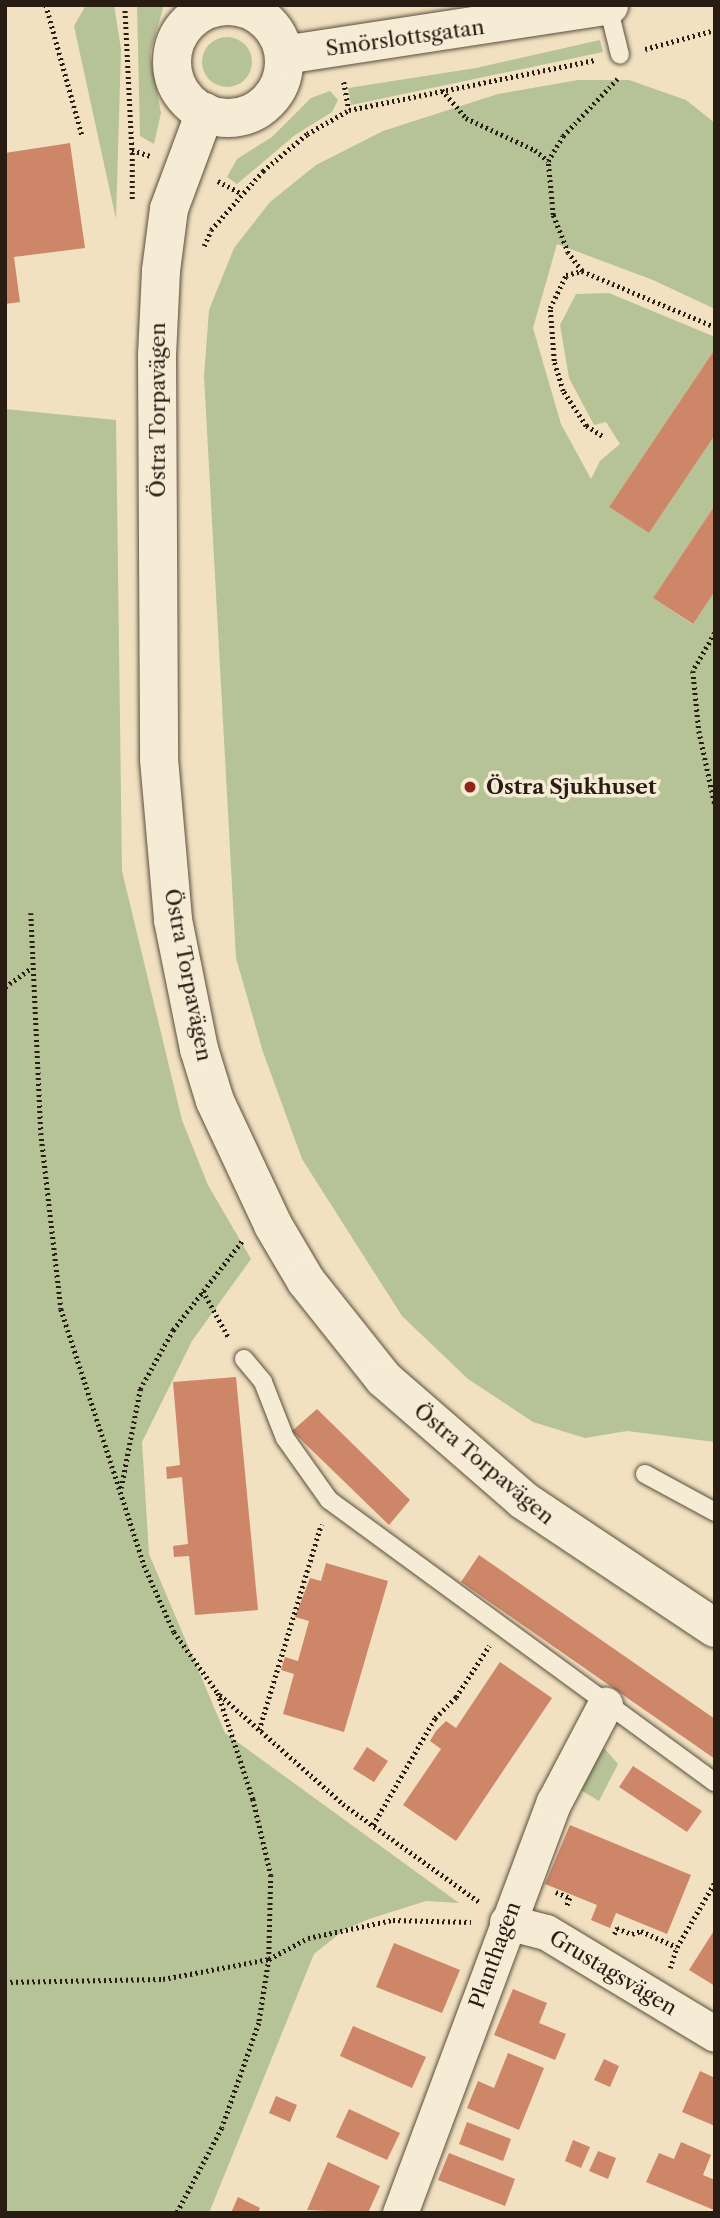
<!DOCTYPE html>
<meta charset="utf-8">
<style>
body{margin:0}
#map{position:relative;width:720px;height:2218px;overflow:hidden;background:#f1e1c0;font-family:"Libre Caslon Text",serif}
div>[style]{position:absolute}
.green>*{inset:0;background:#b6c396}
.round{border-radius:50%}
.building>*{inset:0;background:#cd8768}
.path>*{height:4.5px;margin-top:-2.25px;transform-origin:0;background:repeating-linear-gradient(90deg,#291d13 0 2px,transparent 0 5.5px)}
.roads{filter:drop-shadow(0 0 2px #5b4e3e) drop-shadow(0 0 2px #5b4e3e)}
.service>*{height:18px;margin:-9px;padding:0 9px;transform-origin:9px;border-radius:9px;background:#f6ecd6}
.minor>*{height:35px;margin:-17.5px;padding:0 17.5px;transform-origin:17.5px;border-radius:17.5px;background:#f6ecd6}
.tertiary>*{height:38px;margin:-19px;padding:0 19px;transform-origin:19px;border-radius:19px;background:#f6ecd6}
.tertiary>.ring{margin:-19px;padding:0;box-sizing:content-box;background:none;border:38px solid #f6ecd6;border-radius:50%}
.dots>*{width:19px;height:19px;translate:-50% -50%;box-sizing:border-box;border:4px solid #f6ecd6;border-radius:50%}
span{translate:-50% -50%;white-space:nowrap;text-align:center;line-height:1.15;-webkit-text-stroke:7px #f6ecd6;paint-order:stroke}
.street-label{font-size:21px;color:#291d13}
.poi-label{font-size:21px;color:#291d13;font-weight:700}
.left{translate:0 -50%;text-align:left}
.frame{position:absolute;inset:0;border:7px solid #291d13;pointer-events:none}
</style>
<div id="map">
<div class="green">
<div style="clip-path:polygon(86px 5px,114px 5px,121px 49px,116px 219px,74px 26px)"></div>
<div style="clip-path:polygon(137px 5px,164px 5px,150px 53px,161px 113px,154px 144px,140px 136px)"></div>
<div class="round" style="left:202px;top:37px;width:50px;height:50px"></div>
<div style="clip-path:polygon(600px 40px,603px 52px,351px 105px,348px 88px,476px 68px)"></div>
<div style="clip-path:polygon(578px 80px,629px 80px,686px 100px,715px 123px,715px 309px,653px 280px,557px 244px,533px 328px,561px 424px,591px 479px,600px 461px,620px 444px,606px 422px,594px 425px,569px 378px,560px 325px,576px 294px,609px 293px,715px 337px,715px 349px,609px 507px,649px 533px,715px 435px,715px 505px,653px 598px,692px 624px,715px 591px,715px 1442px,627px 1431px,585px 1438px,533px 1422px,468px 1379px,402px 1316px,302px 1159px,263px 1052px,236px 958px,204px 376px,209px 310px,234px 248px,270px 202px,316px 165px,383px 131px,498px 94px)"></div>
<div style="clip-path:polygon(330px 91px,338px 100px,332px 112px,295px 135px,237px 184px,227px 177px,237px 159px,272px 137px,311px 98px)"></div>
<div style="clip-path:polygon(5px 409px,116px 420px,122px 871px,182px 1120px,208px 1185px,251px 1259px,192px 1341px,142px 1442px,149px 1554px,225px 1733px,459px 1903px,426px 1901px,369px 1919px,344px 1930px,314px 1954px,209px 2213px,5px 2213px)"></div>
<div style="clip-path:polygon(604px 1748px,618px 1764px,599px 1801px,579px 1789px)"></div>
</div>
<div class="building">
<div style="clip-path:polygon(70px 143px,85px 248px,14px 257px,20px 302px,5px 304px,5px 153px)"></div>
<div style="clip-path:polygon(715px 349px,715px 435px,649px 533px,609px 507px)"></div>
<div style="clip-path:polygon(715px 505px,715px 591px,693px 624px,653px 598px)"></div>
<div style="clip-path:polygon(236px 1377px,258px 1610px,195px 1615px,189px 1556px,174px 1557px,173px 1546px,188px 1544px,182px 1477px,167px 1479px,166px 1467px,180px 1465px,173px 1382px)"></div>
<div style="clip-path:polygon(317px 1409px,410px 1500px,389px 1525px,292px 1431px)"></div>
<div style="clip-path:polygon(479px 1555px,715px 1719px,715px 1759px,461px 1582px)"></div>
<div style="clip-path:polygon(326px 1563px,388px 1581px,344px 1732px,283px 1714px,294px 1674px,281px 1670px,285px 1657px,298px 1661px,309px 1621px,295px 1617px,310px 1578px,321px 1581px)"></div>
<div style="clip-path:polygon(500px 1662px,552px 1698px,456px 1841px,403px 1805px,441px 1749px,430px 1741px,436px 1731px,446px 1721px,456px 1728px)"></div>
<div style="clip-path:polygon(367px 1747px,388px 1761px,374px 1782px,353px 1769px)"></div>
<div style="clip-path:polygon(633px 1766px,702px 1811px,687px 1832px,619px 1787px)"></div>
<div style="clip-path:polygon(570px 1825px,691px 1875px,667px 1934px,616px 1913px,610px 1928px,591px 1920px,597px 1905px,545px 1884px)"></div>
<div style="clip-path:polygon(715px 1929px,715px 1986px,689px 1970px)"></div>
<div style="clip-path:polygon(394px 1943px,460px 1970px,442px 2013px,376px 1987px)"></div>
<div style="clip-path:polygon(513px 1989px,547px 2003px,539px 2023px,566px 2034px,555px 2060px,494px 2035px)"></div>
<div style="clip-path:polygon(353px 2026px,426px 2057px,412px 2088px,340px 2056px)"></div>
<div style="clip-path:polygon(508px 2053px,544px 2068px,519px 2130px,467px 2108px,478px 2081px,494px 2088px)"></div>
<div style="clip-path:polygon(604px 2059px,619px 2066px,610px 2087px,594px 2080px)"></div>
<div style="clip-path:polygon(700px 2071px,715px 2078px,715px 2126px,682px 2112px)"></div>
<div style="clip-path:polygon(276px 2096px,297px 2105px,290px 2122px,269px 2113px)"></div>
<div style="clip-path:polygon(349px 2109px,400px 2133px,387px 2160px,336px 2137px)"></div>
<div style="clip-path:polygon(467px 2122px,511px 2139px,503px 2161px,459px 2144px)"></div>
<div style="clip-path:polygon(573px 2140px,590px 2147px,581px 2168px,565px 2161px)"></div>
<div style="clip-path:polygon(681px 2142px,711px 2155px,703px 2175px,715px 2180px,714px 2210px,646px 2182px,659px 2153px,674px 2159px)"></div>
<div style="clip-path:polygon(598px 2151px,616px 2158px,608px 2179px,589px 2171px)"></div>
<div style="clip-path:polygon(449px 2153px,515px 2179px,505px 2206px,438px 2180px)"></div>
<div style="clip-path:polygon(328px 2162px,380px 2186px,368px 2213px,307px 2210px)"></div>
<div style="clip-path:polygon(238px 2197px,260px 2208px,258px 2213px,231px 2213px)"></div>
</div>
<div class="path">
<div style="left:46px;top:5px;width:135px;rotate:74.5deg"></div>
<div style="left:125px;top:5px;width:145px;rotate:87.2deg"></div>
<div style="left:645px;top:49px;width:73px;rotate:-15.2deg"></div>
<div style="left:344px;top:82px;width:28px;rotate:80deg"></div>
<div style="left:442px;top:90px;width:37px;rotate:49deg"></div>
<div style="left:466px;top:118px;width:76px;rotate:24.9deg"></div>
<div style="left:535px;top:150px;width:17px;rotate:40deg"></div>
<div style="left:218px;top:181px;width:27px;rotate:28deg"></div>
<div style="left:132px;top:199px;width:49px;rotate:-90deg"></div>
<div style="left:132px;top:150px;width:19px;rotate:18deg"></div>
<div style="left:204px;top:246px;width:17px;rotate:-66deg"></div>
<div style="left:211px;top:230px;width:79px;rotate:-48.6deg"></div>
<div style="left:263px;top:171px;width:57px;rotate:-40.1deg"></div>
<div style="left:307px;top:134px;width:48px;rotate:-29.7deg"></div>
<div style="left:349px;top:110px;width:251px;rotate:-11.5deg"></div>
<div style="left:582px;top:271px;width:23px;rotate:-128deg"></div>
<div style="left:568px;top:253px;width:41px;rotate:-111.5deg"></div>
<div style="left:553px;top:215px;width:54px;rotate:-95.3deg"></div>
<div style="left:548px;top:161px;width:29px;rotate:-59deg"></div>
<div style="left:563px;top:136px;width:79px;rotate:-46.5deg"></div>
<div style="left:602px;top:436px;width:19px;rotate:-148deg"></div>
<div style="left:586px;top:426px;width:42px;rotate:-123.3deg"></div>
<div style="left:563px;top:391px;width:31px;rotate:-107deg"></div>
<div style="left:554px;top:361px;width:53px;rotate:-94.3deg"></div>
<div style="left:550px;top:308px;width:37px;rotate:-64deg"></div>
<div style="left:566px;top:275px;width:16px;rotate:-14deg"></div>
<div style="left:582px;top:271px;width:144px;rotate:22.8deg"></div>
<div style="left:715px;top:633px;width:44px;rotate:120.1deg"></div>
<div style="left:693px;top:671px;width:60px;rotate:84.3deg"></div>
<div style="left:699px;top:731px;width:76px;rotate:77.8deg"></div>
<div style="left:31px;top:913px;width:220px;rotate:87.4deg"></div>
<div style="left:41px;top:1133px;width:177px;rotate:83.5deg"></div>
<div style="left:61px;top:1309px;width:269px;rotate:72deg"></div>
<div style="left:144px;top:1565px;width:73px;rotate:65.9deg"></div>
<div style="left:174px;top:1632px;width:75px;rotate:54.2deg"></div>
<div style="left:218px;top:1693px;width:112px;rotate:71.7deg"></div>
<div style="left:253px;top:1799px;width:78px;rotate:76.7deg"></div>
<div style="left:271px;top:1875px;width:84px;rotate:91.4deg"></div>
<div style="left:269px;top:1959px;width:65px;rotate:98.9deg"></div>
<div style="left:259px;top:2023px;width:111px;rotate:109.4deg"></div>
<div style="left:222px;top:2128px;width:96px;rotate:117.9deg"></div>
<div style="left:5px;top:987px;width:31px;rotate:-36deg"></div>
<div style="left:203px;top:1291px;width:54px;rotate:61deg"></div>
<div style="left:121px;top:1488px;width:101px;rotate:-79.1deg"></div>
<div style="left:140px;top:1389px;width:68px;rotate:-60.8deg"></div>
<div style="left:173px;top:1330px;width:113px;rotate:-52.2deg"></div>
<div style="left:220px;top:1695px;width:164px;rotate:41.5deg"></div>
<div style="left:343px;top:1804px;width:170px;rotate:35.7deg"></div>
<div style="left:259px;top:1730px;width:215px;rotate:-73.2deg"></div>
<div style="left:373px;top:1825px;width:124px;rotate:-59.9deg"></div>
<div style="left:435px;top:1718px;width:30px;rotate:-45deg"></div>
<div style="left:456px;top:1697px;width:61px;rotate:-57.1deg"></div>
<div style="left:556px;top:1892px;width:15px;rotate:23deg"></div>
<div style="left:570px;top:1898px;width:9px;rotate:111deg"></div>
<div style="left:614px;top:1934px;width:7px;rotate:-63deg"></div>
<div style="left:617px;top:1928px;width:16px;rotate:22deg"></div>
<div style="left:632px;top:1934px;width:9px;rotate:-18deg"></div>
<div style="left:641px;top:1931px;width:39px;rotate:24deg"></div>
<div style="left:670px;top:1968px;width:22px;rotate:-72deg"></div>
<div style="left:677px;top:1947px;width:75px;rotate:-59.7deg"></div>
<div style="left:5px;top:1982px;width:158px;rotate:-1.1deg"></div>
<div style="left:163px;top:1979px;width:108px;rotate:-10.7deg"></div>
<div style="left:269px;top:1959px;width:44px;rotate:-28.3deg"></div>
<div style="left:308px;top:1938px;width:87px;rotate:-12deg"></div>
<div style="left:393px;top:1920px;width:78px;rotate:1.5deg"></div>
</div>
<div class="roads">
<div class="service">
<div style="left:608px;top:6px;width:50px;rotate:76.2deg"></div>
<div style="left:244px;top:1359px;width:30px;rotate:50deg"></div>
<div style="left:263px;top:1382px;width:60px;rotate:68.6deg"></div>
<div style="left:285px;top:1438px;width:76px;rotate:54.6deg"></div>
<div style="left:329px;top:1500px;width:478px;rotate:36.2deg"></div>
<div style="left:645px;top:1474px;width:80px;rotate:28.5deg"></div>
</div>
<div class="minor">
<div style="left:507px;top:1922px;width:40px;rotate:14.4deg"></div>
<div style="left:546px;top:1932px;width:197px;rotate:31.1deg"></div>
<div style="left:400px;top:2213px;width:439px;rotate:-69.5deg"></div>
<div style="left:554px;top:1802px;width:110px;rotate:-62.3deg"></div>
</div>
<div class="tertiary">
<div class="ring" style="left:172px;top:6px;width:74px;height:74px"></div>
<div style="left:284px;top:55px;width:329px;rotate:-8.7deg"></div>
<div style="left:205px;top:112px;width:103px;rotate:110.4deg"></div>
<div style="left:169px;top:209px;width:63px;rotate:97.4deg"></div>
<div style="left:161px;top:271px;width:84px;rotate:92.7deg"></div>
<div style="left:157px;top:355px;width:404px;rotate:89.7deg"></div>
<div style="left:159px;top:759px;width:162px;rotate:85deg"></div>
<div style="left:173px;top:920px;width:132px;rotate:78.6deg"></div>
<div style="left:199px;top:1049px;width:54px;rotate:72.9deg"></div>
<div style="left:215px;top:1101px;width:137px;rotate:64.9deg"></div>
<div style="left:273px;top:1225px;width:65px;rotate:59.5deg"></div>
<div style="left:306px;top:1281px;width:125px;rotate:51.5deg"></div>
<div style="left:384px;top:1379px;width:184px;rotate:41deg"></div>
<div style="left:523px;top:1500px;width:231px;rotate:33.7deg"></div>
</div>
</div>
<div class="dots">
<div style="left:470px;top:787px;background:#8f2418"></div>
</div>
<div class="street-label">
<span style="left:405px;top:38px;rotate:-8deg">Smörslottsgatan</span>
<span style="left:158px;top:410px;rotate:-90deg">Östra Torpavägen</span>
<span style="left:188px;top:975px;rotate:79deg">Östra Torpavägen</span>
<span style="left:484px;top:1464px;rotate:40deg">Östra Torpavägen</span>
<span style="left:495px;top:1955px;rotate:-70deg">Planthagen</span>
<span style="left:613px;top:1973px;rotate:31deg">Grustagsvägen</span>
</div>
<div class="poi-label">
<span class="left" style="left:486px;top:787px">Östra Sjukhuset</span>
</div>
<div class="frame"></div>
</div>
